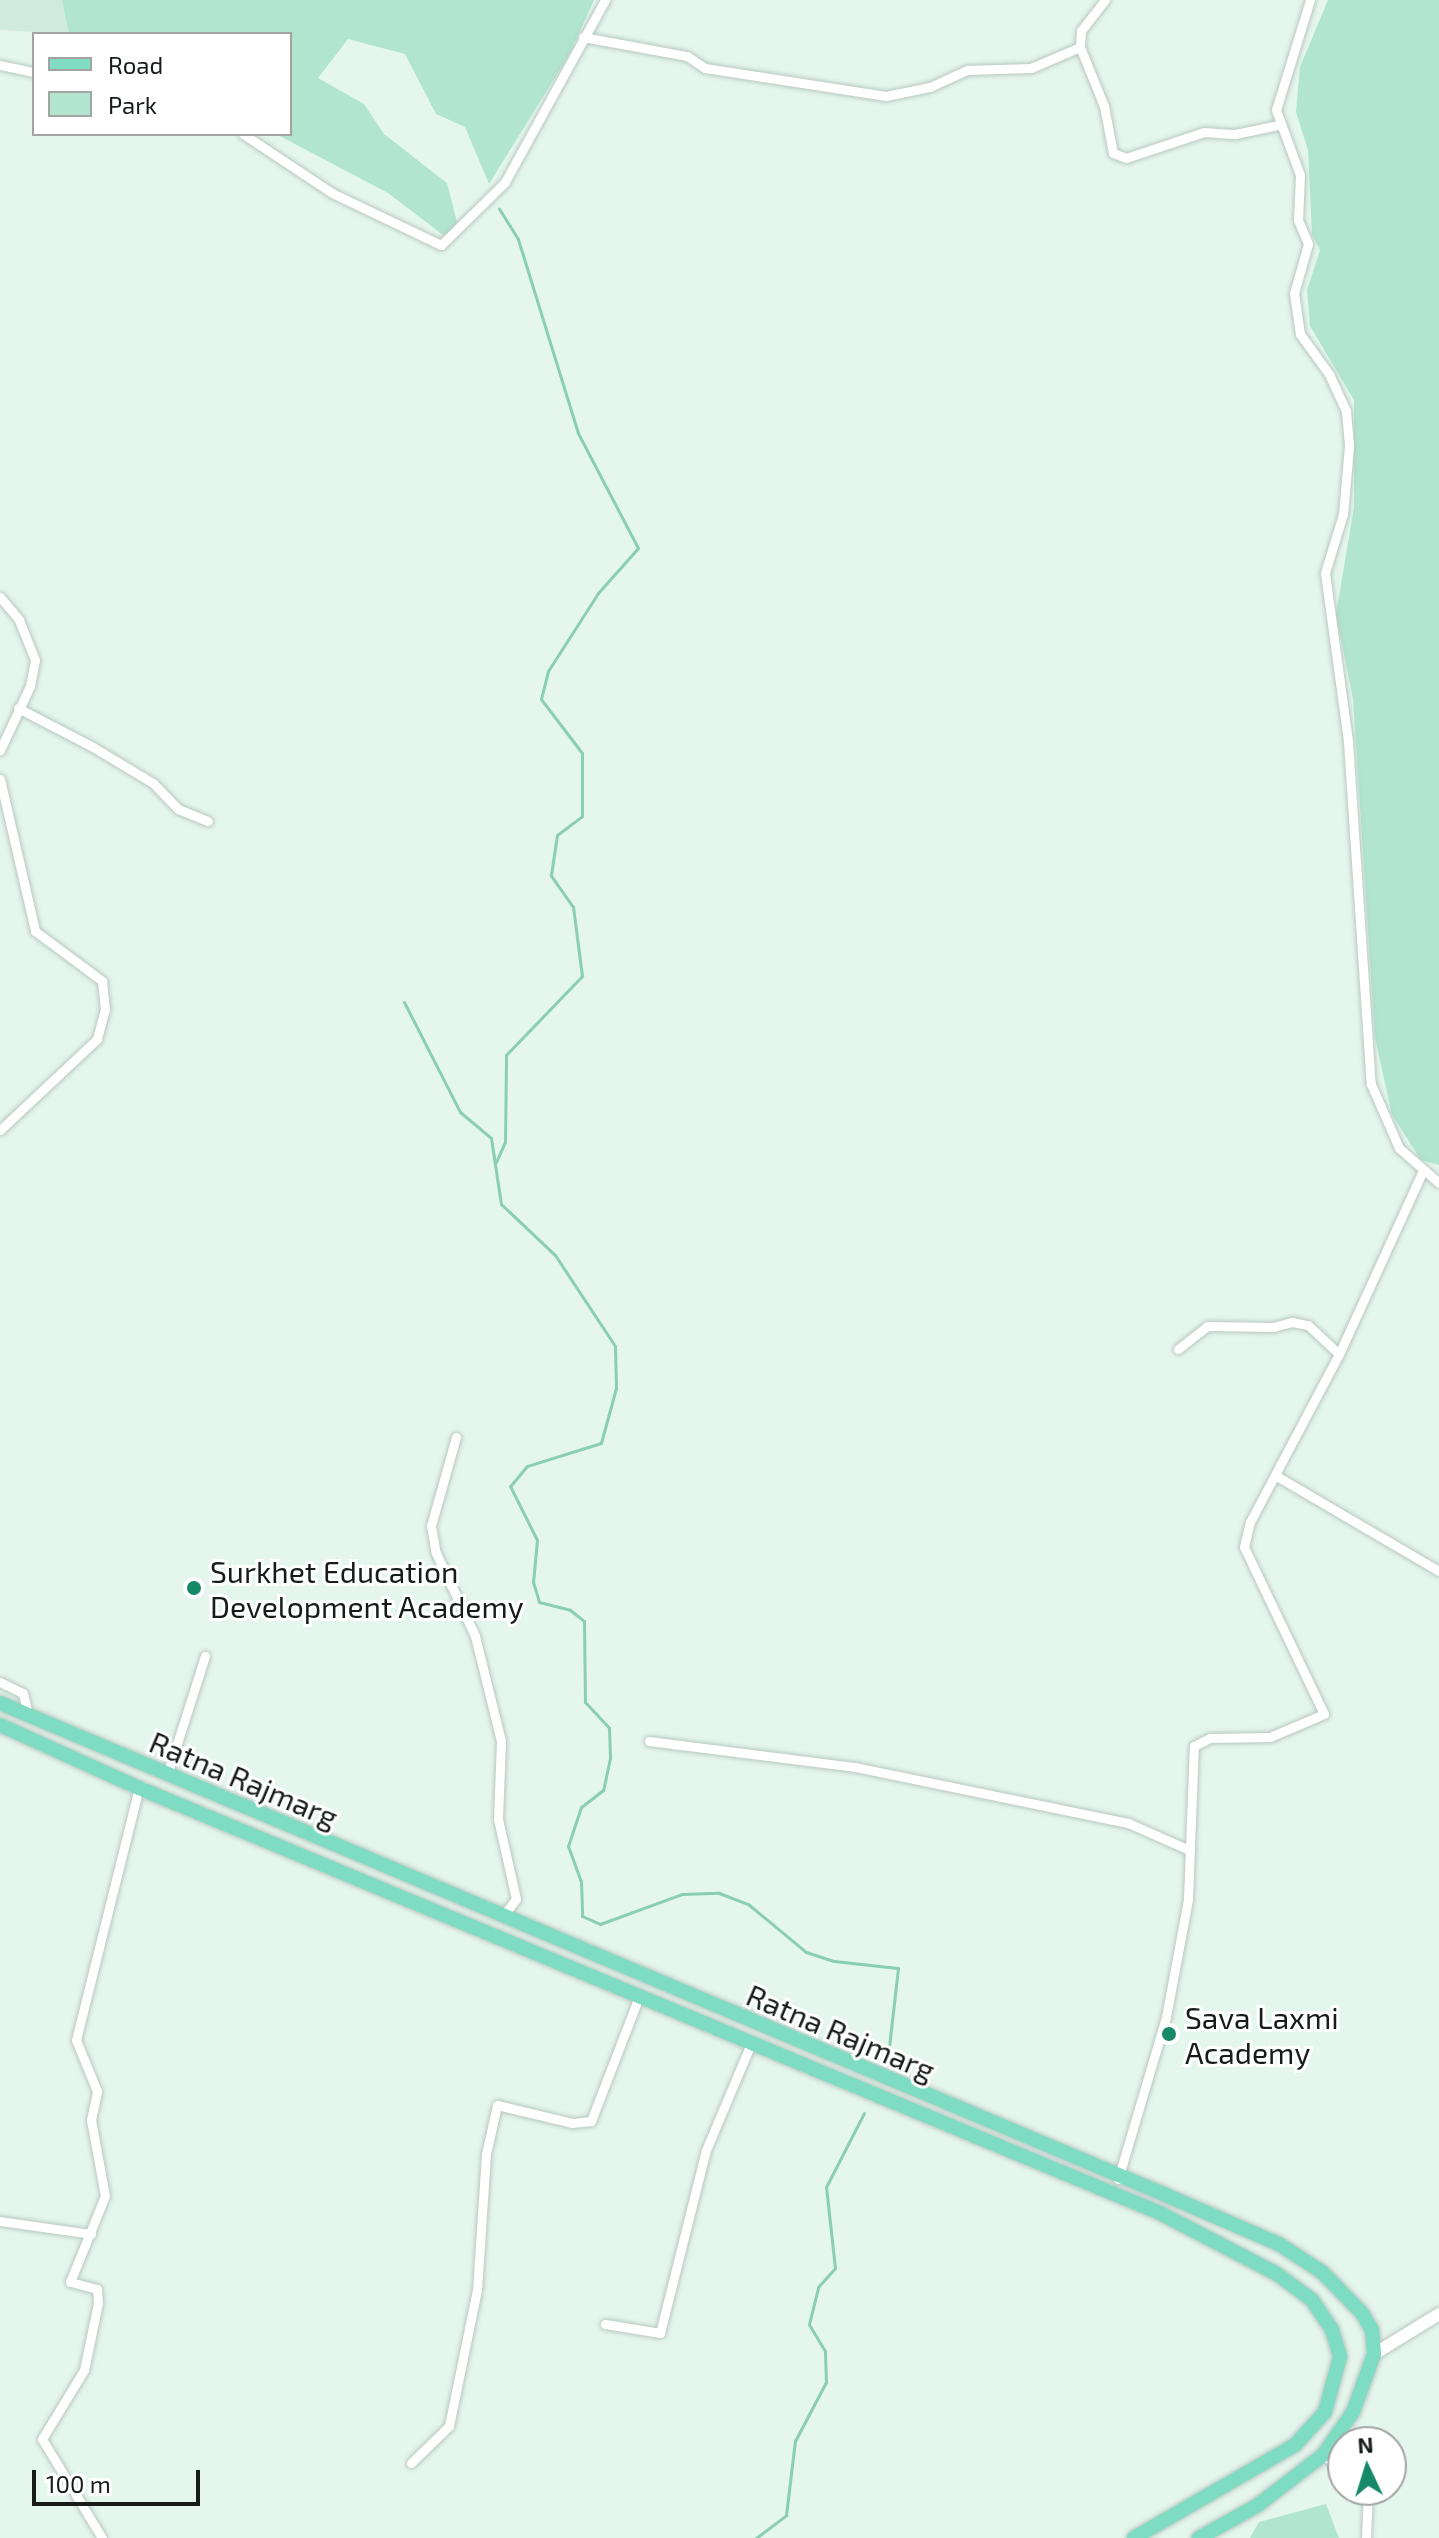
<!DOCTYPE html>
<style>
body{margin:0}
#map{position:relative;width:1439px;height:2538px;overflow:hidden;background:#e5f6ee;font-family:"Exo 2",sans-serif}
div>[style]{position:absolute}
.built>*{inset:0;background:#d1eadf}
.green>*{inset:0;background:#b1e5d0}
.stream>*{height:3px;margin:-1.5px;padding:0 1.5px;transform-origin:1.5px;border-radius:1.5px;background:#8aceb4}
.roads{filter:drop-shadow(0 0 2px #b8c8c1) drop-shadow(0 0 2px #b8c8c1)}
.street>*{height:9px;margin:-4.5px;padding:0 4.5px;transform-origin:4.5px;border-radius:4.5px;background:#fff}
.secondary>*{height:12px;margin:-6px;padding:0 6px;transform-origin:6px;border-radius:6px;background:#fff}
.primary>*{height:14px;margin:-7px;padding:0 7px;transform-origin:7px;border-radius:7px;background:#7ddcc2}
.dots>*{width:22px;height:22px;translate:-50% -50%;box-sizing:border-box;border:4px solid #fff;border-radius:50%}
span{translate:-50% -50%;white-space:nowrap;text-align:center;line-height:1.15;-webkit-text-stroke:6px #fff;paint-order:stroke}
.poi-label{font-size:30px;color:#161c19}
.left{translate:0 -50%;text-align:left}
.street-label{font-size:30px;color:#161c19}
.legend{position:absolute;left:32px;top:32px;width:260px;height:104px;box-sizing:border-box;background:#fff;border:2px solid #a2a4a3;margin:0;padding:10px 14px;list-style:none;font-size:24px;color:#161c19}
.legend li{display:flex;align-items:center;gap:16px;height:40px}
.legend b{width:40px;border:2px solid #a2a4a3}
.north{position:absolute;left:1327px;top:2426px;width:80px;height:80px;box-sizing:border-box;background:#fff;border:2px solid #a2a4a3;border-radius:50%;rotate:356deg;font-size:22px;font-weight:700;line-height:32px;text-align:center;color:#161c19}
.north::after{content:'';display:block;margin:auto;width:28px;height:36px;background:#168969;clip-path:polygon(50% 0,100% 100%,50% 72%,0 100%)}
.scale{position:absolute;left:32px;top:2470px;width:168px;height:36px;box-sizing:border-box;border:4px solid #161c19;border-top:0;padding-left:10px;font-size:24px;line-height:28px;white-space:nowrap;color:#161c19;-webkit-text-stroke:6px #fff;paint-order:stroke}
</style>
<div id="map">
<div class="built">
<div style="clip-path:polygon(0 0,62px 0,69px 34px,0 30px)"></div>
</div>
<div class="green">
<div style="clip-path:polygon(62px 0,594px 0,569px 55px,489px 184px,465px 127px,436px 114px,405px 54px,348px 39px,318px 78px,364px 104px,384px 134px,447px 183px,457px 222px,447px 238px,388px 193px,276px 134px,290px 134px,290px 34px,69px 34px)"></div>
<div style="clip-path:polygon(1328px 0,1439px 0,1439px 1165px,1421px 1160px,1392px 1115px,1375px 1038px,1353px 699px,1336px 614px,1354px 507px,1354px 400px,1310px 326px,1307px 290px,1320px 250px,1312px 235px,1308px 150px,1296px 112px,1300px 67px)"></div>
<div style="clip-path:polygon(1326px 2504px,1339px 2538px,1250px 2538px,1259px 2522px)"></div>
</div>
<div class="stream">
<div style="left:404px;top:1002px;width:123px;rotate:63deg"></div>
<div style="left:460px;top:1112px;width:40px;rotate:40deg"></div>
<div style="left:491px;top:1138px;width:67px;rotate:81.4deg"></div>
<div style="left:501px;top:1204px;width:74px;rotate:43.4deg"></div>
<div style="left:555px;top:1255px;width:109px;rotate:56.6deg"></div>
<div style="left:615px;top:1346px;width:42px;rotate:88.6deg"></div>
<div style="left:616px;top:1388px;width:57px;rotate:105.3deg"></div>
<div style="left:601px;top:1443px;width:77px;rotate:162.7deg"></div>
<div style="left:527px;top:1466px;width:26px;rotate:130deg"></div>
<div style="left:510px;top:1486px;width:60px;rotate:63.4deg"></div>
<div style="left:537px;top:1540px;width:42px;rotate:95.4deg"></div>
<div style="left:533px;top:1582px;width:21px;rotate:73deg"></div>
<div style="left:539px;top:1602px;width:32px;rotate:14deg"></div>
<div style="left:570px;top:1610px;width:18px;rotate:38deg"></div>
<div style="left:584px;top:1621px;width:81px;rotate:89.3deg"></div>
<div style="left:585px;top:1702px;width:35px;rotate:47deg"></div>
<div style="left:609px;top:1728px;width:30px;rotate:88deg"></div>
<div style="left:610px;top:1758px;width:33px;rotate:102deg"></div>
<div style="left:603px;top:1790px;width:28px;rotate:142deg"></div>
<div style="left:581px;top:1807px;width:41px;rotate:108.4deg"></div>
<div style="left:568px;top:1846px;width:37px;rotate:70deg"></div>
<div style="left:581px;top:1881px;width:35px;rotate:88deg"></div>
<div style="left:582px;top:1916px;width:20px;rotate:24deg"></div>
<div style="left:600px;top:1924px;width:87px;rotate:-20.1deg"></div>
<div style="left:682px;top:1894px;width:37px;rotate:-2deg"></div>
<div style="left:719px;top:1893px;width:31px;rotate:21deg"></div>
<div style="left:748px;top:1904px;width:75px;rotate:39.6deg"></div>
<div style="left:806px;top:1952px;width:29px;rotate:18deg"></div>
<div style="left:834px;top:1961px;width:64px;rotate:6.2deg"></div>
<div style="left:898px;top:1968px;width:97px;rotate:96.5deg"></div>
<div style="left:496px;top:1162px;width:22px;rotate:-66deg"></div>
<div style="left:505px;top:1142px;width:87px;rotate:-89.3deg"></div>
<div style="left:506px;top:1055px;width:110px;rotate:-46.1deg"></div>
<div style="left:582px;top:976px;width:70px;rotate:-97.4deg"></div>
<div style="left:573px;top:907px;width:39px;rotate:-125deg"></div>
<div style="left:551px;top:875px;width:40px;rotate:-81.5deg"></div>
<div style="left:557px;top:835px;width:31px;rotate:-37deg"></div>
<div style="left:582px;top:816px;width:63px;rotate:-90deg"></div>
<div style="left:582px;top:753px;width:68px;rotate:-127.2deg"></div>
<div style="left:541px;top:699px;width:29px;rotate:-76deg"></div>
<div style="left:548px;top:671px;width:93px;rotate:-57.3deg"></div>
<div style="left:598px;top:593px;width:60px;rotate:-48.4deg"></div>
<div style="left:638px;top:548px;width:130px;rotate:-117.6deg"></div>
<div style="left:578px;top:433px;width:203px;rotate:-107.2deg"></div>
<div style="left:518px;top:239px;width:36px;rotate:-122deg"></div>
<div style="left:756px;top:2538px;width:38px;rotate:-37deg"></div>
<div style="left:786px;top:2515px;width:75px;rotate:-83.1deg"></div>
<div style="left:795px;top:2441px;width:67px;rotate:-62.3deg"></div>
<div style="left:826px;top:2382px;width:31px;rotate:-92deg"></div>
<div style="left:825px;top:2351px;width:31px;rotate:-121deg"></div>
<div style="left:809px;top:2324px;width:38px;rotate:-76deg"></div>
<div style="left:818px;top:2287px;width:25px;rotate:-48deg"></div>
<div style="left:835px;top:2268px;width:81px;rotate:-96.3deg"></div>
<div style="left:826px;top:2187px;width:83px;rotate:-62.8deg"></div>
</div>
<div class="roads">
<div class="street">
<div style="left:1105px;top:0;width:39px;rotate:128deg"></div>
<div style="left:1081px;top:31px;width:16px;rotate:94deg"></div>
<div style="left:1080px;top:47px;width:64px;rotate:67.9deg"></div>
<div style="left:1104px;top:106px;width:48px;rotate:79.2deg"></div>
<div style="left:1113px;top:153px;width:14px;rotate:21deg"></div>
<div style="left:1126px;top:158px;width:82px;rotate:-18.4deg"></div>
<div style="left:1204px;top:132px;width:31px;rotate:4deg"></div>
<div style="left:1235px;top:134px;width:45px;rotate:-11.6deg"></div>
<div style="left:1310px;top:0;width:115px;rotate:107.2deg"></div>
<div style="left:1276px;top:110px;width:69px;rotate:69.7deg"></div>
<div style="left:1300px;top:175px;width:45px;rotate:92.5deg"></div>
<div style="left:1298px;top:220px;width:26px;rotate:67deg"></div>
<div style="left:1308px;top:244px;width:51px;rotate:105.9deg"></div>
<div style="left:1294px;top:293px;width:41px;rotate:81.7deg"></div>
<div style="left:1300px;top:334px;width:49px;rotate:54.1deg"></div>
<div style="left:1329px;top:374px;width:41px;rotate:65.3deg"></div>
<div style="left:1346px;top:411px;width:35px;rotate:85deg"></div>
<div style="left:1349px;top:446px;width:68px;rotate:95deg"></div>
<div style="left:1343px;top:514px;width:62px;rotate:107deg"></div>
<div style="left:1325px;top:573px;width:171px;rotate:82.2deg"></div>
<div style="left:1348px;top:742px;width:343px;rotate:86.2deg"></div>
<div style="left:1371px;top:1084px;width:70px;rotate:66.4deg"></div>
<div style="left:1399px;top:1148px;width:53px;rotate:41.2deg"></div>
<div style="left:583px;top:37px;width:106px;rotate:10.4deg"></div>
<div style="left:687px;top:56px;width:22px;rotate:34deg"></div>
<div style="left:705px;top:68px;width:183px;rotate:8.8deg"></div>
<div style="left:886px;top:96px;width:45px;rotate:-11.6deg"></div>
<div style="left:930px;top:87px;width:41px;rotate:-24.7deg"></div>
<div style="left:967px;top:70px;width:64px;rotate:-1.8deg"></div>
<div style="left:1031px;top:68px;width:53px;rotate:-23.2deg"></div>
<div style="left:0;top:65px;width:35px;rotate:12deg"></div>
<div style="left:243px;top:134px;width:107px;rotate:33.5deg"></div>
<div style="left:332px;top:193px;width:121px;rotate:25.5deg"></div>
<div style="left:441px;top:245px;width:90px;rotate:-44.5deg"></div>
<div style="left:505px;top:182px;width:208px;rotate:-61.2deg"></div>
<div style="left:0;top:597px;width:30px;rotate:50deg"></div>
<div style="left:19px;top:620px;width:43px;rotate:68.2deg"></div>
<div style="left:35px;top:660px;width:26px;rotate:101deg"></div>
<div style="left:30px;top:686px;width:71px;rotate:115.1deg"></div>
<div style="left:18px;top:708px;width:85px;rotate:27.5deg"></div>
<div style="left:93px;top:747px;width:70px;rotate:31deg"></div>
<div style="left:153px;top:783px;width:36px;rotate:46deg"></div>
<div style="left:178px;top:809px;width:32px;rotate:22deg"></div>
<div style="left:0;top:779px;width:156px;rotate:77deg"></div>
<div style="left:35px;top:931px;width:84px;rotate:36.7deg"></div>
<div style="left:102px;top:981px;width:28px;rotate:84deg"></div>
<div style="left:105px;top:1009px;width:31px;rotate:105deg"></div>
<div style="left:97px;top:1039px;width:133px;rotate:136.8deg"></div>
<div style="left:1178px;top:1349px;width:37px;rotate:-38deg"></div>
<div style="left:1207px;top:1326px;width:66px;rotate:0.9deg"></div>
<div style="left:1273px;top:1327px;width:20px;rotate:-15deg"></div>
<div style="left:1292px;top:1322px;width:16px;rotate:11deg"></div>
<div style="left:1308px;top:1325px;width:42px;rotate:43.1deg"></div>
<div style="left:456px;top:1437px;width:92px;rotate:105.7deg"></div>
<div style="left:431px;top:1526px;width:27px;rotate:80deg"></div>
<div style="left:436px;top:1553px;width:92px;rotate:64.8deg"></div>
<div style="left:475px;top:1636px;width:108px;rotate:76.1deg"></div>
<div style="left:501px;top:1741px;width:78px;rotate:92.2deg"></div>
<div style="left:498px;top:1819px;width:82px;rotate:77.3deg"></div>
<div style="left:516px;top:1899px;width:23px;rotate:128deg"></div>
<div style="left:1278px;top:1477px;width:186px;rotate:30.3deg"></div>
<div style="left:0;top:1682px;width:25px;rotate:26deg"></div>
<div style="left:23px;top:1693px;width:23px;rotate:77deg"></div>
<div style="left:649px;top:1741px;width:208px;rotate:7.2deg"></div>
<div style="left:855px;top:1767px;width:279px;rotate:11.6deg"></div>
<div style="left:1128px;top:1823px;width:64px;rotate:23.8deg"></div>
<div style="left:167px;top:1775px;width:125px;rotate:-72.3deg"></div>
<div style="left:1118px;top:2179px;width:169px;rotate:-73.5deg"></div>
<div style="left:1166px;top:2017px;width:120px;rotate:-79.4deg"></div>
<div style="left:1188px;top:1899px;width:153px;rotate:-87.8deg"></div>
<div style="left:1194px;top:1746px;width:18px;rotate:-27deg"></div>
<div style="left:1210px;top:1738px;width:60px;rotate:-1deg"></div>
<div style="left:1270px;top:1737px;width:59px;rotate:-23.1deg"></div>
<div style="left:1324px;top:1714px;width:185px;rotate:-115.6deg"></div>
<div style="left:1244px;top:1547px;width:26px;rotate:-77deg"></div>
<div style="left:1250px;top:1522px;width:190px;rotate:-62.1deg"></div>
<div style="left:1339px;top:1354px;width:199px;rotate:-65.4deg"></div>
<div style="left:0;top:2221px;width:92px;rotate:8.1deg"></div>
<div style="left:605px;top:2324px;width:56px;rotate:9.3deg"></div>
<div style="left:660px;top:2333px;width:189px;rotate:-75.9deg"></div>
<div style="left:706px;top:2150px;width:118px;rotate:-67.1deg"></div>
<div style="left:1323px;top:2455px;width:25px;rotate:37deg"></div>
<div style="left:411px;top:2463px;width:53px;rotate:-44.2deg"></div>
<div style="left:449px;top:2426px;width:139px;rotate:-78.4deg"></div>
<div style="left:477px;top:2290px;width:136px;rotate:-86.2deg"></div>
<div style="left:486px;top:2154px;width:50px;rotate:-77.3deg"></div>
<div style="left:497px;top:2105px;width:77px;rotate:13.5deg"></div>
<div style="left:572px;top:2123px;width:19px;rotate:-6deg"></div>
<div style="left:591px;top:2121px;width:136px;rotate:-68.9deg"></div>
<div style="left:102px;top:2538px;width:116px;rotate:-121.2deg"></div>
<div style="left:42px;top:2439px;width:81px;rotate:-58.7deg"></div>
<div style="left:84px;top:2370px;width:68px;rotate:-78.2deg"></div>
<div style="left:98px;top:2303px;width:14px;rotate:-94deg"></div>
<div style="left:97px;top:2289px;width:28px;rotate:-165deg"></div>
<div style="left:70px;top:2282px;width:93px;rotate:-67.9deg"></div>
<div style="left:105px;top:2196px;width:77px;rotate:-100.4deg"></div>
<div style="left:91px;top:2120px;width:30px;rotate:-78deg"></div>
<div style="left:97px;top:2091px;width:55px;rotate:-112.4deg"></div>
<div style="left:76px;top:2040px;width:260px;rotate:-76deg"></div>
<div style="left:1366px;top:2538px;width:48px;rotate:-87.6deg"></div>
</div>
<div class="secondary">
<div style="left:1374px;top:2354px;width:76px;rotate:-31.6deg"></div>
</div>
<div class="primary">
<div style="left:0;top:1703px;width:1268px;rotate:22.88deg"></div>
<div style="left:1168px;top:2196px;width:121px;rotate:23.4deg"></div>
<div style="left:1279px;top:2244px;width:51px;rotate:33.1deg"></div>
<div style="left:1322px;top:2272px;width:57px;rotate:45.7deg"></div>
<div style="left:1362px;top:2313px;width:20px;rotate:60deg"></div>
<div style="left:1372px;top:2330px;width:24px;rotate:85deg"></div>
<div style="left:1374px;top:2354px;width:62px;rotate:109.9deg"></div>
<div style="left:1353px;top:2412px;width:52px;rotate:124.9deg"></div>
<div style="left:1323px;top:2455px;width:82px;rotate:142.4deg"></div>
<div style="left:1258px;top:2505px;width:68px;rotate:150.8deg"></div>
<div style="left:0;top:1725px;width:153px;rotate:24.4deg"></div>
<div style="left:139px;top:1788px;width:1106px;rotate:22.6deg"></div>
<div style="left:1160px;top:2213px;width:132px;rotate:27.5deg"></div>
<div style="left:1277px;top:2274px;width:44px;rotate:36.6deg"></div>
<div style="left:1312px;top:2300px;width:36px;rotate:56deg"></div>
<div style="left:1332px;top:2330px;width:28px;rotate:73deg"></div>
<div style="left:1340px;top:2357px;width:57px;rotate:105.3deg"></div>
<div style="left:1325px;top:2412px;width:45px;rotate:132.3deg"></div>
<div style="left:1295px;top:2445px;width:186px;rotate:150deg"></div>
</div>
</div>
<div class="dots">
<div style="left:194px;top:1588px;background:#168969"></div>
<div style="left:1169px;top:2034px;background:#168969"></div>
</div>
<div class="poi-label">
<span class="left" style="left:210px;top:1588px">Surkhet Education<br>Development Academy</span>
<span class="left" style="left:1185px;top:2034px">Sava Laxmi<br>Academy</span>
</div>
<div class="street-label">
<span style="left:244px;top:1779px;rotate:23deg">Ratna Rajmarg</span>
<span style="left:841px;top:2032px;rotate:23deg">Ratna Rajmarg</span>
</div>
<ul class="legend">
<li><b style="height:10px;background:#7ddcc2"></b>Road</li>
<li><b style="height:22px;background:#b1e5d0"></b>Park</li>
</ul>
<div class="north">N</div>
<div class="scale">100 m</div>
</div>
